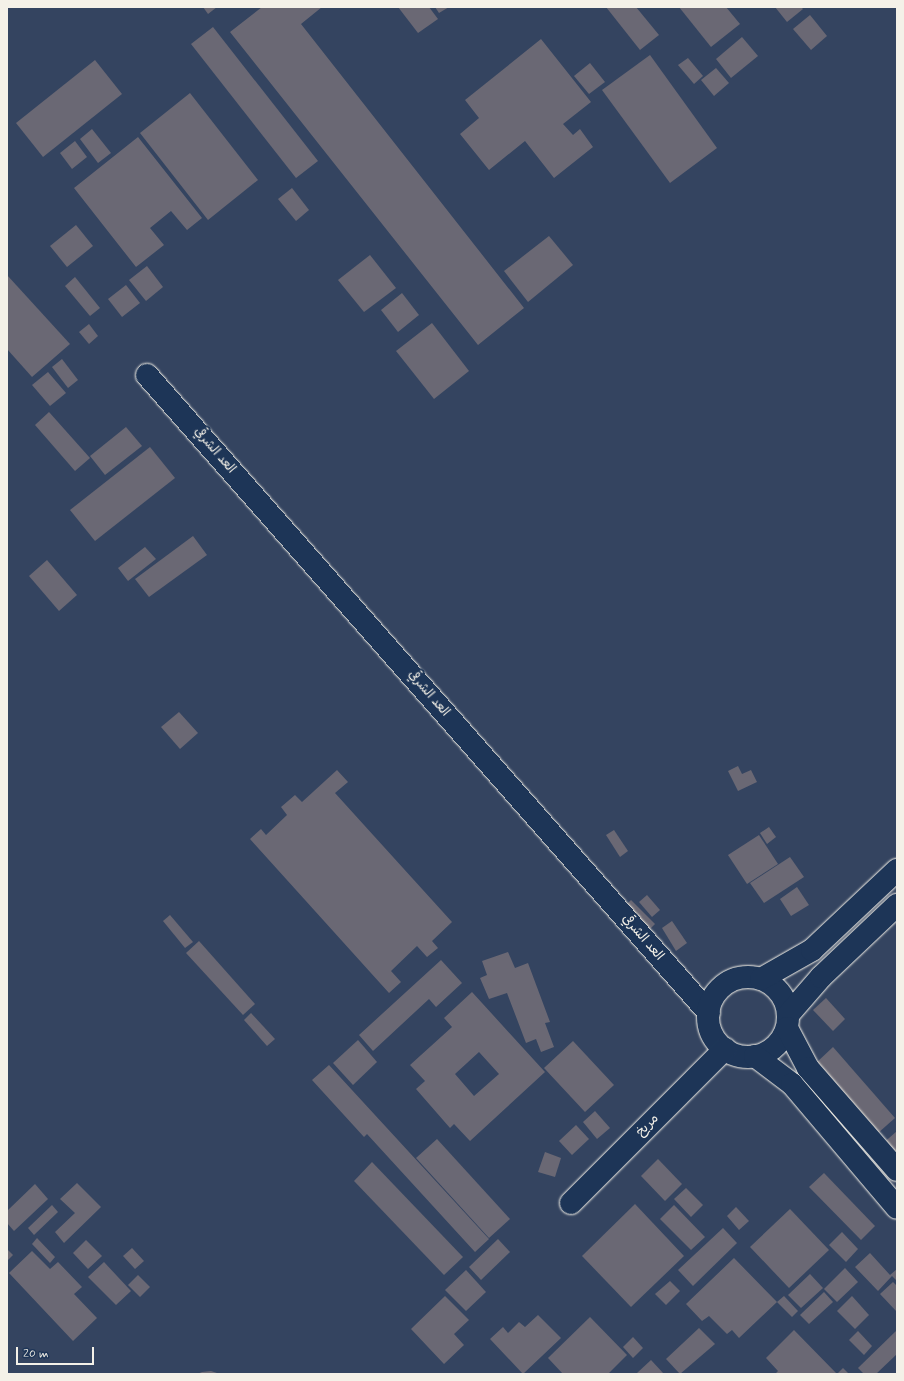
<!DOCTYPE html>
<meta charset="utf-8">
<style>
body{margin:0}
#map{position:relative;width:904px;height:1381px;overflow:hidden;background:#344460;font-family:Mynerve,"Playpen Sans Arabic",sans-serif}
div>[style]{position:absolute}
.building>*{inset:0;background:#6a6874}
.roads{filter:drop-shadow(0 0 1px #f4f1e8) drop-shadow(0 0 1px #f4f1e8)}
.minor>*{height:22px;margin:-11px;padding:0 11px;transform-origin:11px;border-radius:11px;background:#1d3557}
.minor>.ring{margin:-11px;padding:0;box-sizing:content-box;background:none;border:22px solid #1d3557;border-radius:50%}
span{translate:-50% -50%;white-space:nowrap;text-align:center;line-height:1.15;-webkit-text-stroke:4px #1d3557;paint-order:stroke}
.street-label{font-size:13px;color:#f4f1e8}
.frame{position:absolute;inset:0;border:8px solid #f4f1e8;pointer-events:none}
.scale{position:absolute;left:16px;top:1347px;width:78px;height:18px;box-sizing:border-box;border:2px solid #f4f1e8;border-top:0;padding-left:5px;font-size:12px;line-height:14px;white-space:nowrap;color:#f4f1e8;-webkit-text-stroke:3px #1d3557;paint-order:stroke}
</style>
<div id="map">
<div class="building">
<div style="clip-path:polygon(203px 7px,217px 7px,208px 14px)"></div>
<div style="clip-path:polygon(262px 7px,322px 7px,301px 24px,524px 308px,478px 345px,230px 32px)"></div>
<div style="clip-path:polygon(398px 7px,429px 7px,438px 19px,418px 33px)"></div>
<div style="clip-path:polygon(435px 7px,449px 7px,439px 13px)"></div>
<div style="clip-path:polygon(606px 7px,636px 7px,659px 35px,640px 50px)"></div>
<div style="clip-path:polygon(679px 7px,726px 7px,740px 24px,711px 47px)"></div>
<div style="clip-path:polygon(775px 7px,801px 7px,803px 9px,787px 22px)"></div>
<div style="clip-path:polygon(810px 15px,827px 36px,811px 50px,793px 29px)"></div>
<div style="clip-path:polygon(213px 27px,318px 161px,296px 178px,191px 44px)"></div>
<div style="clip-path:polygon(742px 37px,758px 56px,731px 78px,716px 59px)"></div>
<div style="clip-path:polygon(541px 39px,591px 102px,563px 124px,573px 135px,580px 129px,593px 147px,554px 178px,525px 141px,489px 170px,460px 134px,479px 118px,465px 100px)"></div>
<div style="clip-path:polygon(650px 55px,717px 148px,670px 183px,602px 90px)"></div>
<div style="clip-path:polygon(688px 58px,703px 76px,694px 84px,678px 65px)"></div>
<div style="clip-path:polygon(95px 60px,122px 94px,43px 157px,16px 123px)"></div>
<div style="clip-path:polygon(590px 63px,605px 82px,589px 94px,574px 76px)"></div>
<div style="clip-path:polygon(716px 68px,729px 83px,714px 96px,701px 80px)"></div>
<div style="clip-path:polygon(190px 93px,258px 180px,208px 220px,140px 133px)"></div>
<div style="clip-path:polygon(92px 129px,111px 153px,98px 163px,80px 139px)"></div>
<div style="clip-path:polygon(138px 137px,202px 218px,187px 230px,171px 211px,150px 228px,164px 245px,136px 267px,74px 188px)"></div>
<div style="clip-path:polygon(75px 141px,87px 157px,72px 169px,60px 153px)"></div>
<div style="clip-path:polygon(292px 188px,309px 210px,296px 221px,278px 199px)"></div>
<div style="clip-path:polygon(76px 225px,93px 246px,67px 267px,50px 246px)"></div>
<div style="clip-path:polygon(549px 236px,573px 265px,528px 302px,504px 271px)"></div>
<div style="clip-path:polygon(370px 255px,396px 288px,364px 312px,338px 280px)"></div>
<div style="clip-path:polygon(147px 266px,163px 287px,146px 301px,129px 280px)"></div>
<div style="clip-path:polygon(7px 275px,70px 344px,32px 377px,7px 349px)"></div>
<div style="clip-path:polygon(75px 277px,100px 308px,90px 316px,65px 286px)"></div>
<div style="clip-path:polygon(126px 285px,140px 303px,122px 317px,108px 299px)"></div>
<div style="clip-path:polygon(402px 293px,419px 315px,398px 332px,381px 310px)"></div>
<div style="clip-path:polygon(432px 323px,469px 371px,434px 399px,396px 351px)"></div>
<div style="clip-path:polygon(89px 324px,98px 336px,89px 344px,79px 332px)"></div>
<div style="clip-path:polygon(62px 359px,78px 380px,68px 388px,52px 367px)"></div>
<div style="clip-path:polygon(48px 372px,66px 393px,50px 406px,32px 385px)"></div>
<div style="clip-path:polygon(49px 412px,90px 458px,75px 471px,35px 425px)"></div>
<div style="clip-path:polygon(126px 427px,142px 446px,105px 475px,90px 456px)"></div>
<div style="clip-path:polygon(150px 447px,175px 478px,95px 541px,70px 510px)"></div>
<div style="clip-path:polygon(193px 536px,207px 555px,149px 597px,135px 579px)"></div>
<div style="clip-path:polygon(145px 547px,156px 559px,128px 581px,118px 568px)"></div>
<div style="clip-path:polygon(47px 560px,77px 595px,59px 611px,29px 576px)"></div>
<div style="clip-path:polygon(179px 712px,198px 733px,180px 749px,161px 727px)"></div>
<div style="clip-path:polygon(738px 766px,742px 774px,751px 770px,757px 782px,738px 791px,728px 771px)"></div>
<div style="clip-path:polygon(337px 770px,348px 782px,335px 793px,452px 922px,432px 941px,438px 948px,427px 957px,417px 946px,391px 971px,401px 982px,389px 993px,250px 839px,261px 829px,266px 835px,287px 815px,281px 807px,295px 795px,302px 802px)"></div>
<div style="clip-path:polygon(769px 827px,776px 837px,767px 844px,760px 833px)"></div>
<div style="clip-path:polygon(614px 830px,628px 851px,620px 857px,606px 835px)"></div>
<div style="clip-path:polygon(759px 835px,778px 864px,747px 884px,728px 855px)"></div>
<div style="clip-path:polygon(790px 857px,804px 877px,764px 903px,750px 883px)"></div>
<div style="clip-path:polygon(797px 887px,809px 905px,791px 916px,780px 899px)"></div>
<div style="clip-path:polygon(647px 895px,660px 910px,652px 917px,639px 902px)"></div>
<div style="clip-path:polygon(631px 900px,655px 924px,648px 931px,624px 907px)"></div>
<div style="clip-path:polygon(170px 915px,193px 942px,185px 948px,163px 921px)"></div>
<div style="clip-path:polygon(672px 921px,687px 943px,676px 951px,662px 928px)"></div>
<div style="clip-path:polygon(199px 941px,255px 1004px,243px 1015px,186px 953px)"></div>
<div style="clip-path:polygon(508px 952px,515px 968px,528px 963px,550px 1022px,545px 1023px,554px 1047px,541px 1052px,536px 1039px,526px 1043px,507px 993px,489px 999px,480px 978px,487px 975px,482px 961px)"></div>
<div style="clip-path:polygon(441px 960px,462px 983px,436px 1007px,429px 999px,373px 1051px,359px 1035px)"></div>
<div style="clip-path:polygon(evenodd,472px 992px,545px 1072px,470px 1141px,454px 1124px,450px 1128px,416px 1089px,425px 1081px,410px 1065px,452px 1027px,444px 1018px,472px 992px,479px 1052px,499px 1074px,474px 1096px,455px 1074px,479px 1052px)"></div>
<div style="clip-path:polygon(826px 998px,845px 1019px,833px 1031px,813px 1010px)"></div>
<div style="clip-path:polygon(251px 1013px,275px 1039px,267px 1046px,244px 1020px)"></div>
<div style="clip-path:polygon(358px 1040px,377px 1062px,353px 1085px,333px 1063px)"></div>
<div style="clip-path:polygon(573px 1041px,614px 1085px,585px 1112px,544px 1068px)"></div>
<div style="clip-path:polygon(833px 1047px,895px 1118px,878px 1133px,816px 1063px)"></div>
<div style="clip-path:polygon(329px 1065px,489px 1239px,475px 1252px,367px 1134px,364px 1137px,312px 1080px)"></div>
<div style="clip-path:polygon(595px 1111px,610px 1128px,597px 1139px,583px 1122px)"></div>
<div style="clip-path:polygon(576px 1125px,589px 1139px,572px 1155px,559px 1141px)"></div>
<div style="clip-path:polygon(897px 1131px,897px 1165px,880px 1146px)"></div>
<div style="clip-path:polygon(437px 1139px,510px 1219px,489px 1238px,416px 1158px)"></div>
<div style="clip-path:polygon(545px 1152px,561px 1158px,555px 1177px,538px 1172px)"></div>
<div style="clip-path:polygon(658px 1159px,682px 1184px,665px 1201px,641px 1176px)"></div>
<div style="clip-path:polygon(372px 1162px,463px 1257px,444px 1275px,354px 1181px)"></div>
<div style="clip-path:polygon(824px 1173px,875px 1226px,861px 1240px,809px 1187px)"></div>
<div style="clip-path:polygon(77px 1183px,101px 1207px,64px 1243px,55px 1232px,75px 1213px,60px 1199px)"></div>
<div style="clip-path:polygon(35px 1184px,48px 1199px,14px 1231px,7px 1223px,7px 1211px)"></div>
<div style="clip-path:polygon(686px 1188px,703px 1205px,691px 1217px,674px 1199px)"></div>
<div style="clip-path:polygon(635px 1204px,684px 1256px,631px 1307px,582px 1256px)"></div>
<div style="clip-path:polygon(52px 1205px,58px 1212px,34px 1235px,28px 1228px)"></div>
<div style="clip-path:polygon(674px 1205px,705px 1237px,691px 1250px,660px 1219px)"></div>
<div style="clip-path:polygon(736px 1207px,749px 1221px,739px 1230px,727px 1216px)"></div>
<div style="clip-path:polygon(790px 1209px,829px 1250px,789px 1288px,750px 1247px)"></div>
<div style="clip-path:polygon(723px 1228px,737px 1243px,693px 1286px,678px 1270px)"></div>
<div style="clip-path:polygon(842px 1232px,858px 1249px,846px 1262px,829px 1245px)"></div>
<div style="clip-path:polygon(37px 1238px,55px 1257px,50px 1263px,32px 1244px)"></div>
<div style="clip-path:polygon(498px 1239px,510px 1252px,481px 1280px,469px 1267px)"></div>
<div style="clip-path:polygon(86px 1240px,102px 1256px,88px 1269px,73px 1253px)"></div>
<div style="clip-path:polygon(132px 1248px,144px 1261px,135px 1269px,123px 1256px)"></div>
<div style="clip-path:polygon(7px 1249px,13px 1255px,7px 1261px)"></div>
<div style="clip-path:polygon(32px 1251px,50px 1269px,58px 1262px,82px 1287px,74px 1294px,97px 1318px,73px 1341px,9px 1273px)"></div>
<div style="clip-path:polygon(870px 1253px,890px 1275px,897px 1269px,897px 1281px,892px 1276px,878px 1291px,855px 1267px)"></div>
<div style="clip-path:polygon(734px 1258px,777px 1302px,739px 1338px,732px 1330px,727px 1334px,709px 1316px,702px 1321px,686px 1304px)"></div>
<div style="clip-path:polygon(104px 1262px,131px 1291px,116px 1305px,88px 1277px)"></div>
<div style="clip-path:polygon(845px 1268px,858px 1282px,837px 1302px,824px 1289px)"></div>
<div style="clip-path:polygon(466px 1270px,486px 1292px,466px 1311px,445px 1290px)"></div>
<div style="clip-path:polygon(810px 1274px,823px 1288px,801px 1308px,788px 1295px)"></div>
<div style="clip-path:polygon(138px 1275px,150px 1287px,140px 1297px,128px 1285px)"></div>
<div style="clip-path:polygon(670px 1281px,680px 1291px,666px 1305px,655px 1294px)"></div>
<div style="clip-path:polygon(893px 1282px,897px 1286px,897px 1312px,880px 1294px)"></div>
<div style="clip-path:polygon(824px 1292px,833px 1302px,809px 1324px,800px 1315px)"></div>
<div style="clip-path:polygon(445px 1296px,469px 1320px,454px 1334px,464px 1345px,444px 1364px,411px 1329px)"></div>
<div style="clip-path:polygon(784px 1296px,798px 1311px,792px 1317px,777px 1302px)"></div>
<div style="clip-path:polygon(852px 1296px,869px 1315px,855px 1329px,837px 1311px)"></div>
<div style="clip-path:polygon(538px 1315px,561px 1338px,523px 1374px,490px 1339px,503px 1327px,508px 1333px,519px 1322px,525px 1327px)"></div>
<div style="clip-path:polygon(590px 1317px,627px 1355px,608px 1374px,563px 1374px,548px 1358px)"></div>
<div style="clip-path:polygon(699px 1328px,715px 1344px,680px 1374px,666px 1359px)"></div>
<div style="clip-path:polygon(794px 1330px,837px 1374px,775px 1374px,778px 1371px,766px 1358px)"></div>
<div style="clip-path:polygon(897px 1330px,897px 1354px,876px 1374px,864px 1374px,858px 1368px)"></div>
<div style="clip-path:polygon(858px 1331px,872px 1346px,864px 1355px,849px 1340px)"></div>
<div style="clip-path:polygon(633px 1337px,643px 1348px,633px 1358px,623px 1347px)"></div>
<div style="clip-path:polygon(651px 1360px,664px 1374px,637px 1373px)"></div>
<div style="clip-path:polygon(843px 1368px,849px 1374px,837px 1374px)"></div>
<div style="clip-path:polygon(211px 1371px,220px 1374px,197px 1374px,202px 1372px)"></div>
</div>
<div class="roads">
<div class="minor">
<div style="left:147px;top:375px;width:850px;rotate:48.62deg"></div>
<div class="ring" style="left:708px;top:977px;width:58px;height:58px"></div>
<div style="left:761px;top:979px;width:59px;rotate:-29.6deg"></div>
<div style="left:812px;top:950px;width:117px;rotate:-43.3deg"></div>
<div style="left:788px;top:1015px;width:50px;rotate:-49deg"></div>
<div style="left:821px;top:977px;width:105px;rotate:-43.5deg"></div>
<div style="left:787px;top:1028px;width:45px;rotate:62.3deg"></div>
<div style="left:808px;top:1068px;width:135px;rotate:48.9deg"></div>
<div style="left:755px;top:1056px;width:46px;rotate:37.1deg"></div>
<div style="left:792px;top:1084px;width:162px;rotate:49.7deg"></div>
<div style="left:571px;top:1203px;width:218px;rotate:-45deg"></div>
</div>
</div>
<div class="street-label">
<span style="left:214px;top:451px;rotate:49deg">العد الشرقي</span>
<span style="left:428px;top:694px;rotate:49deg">العد الشرقي</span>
<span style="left:642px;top:938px;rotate:49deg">العد الشرقي</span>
<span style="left:648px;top:1126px;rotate:-45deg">مريخ</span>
</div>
<div class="frame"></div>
<div class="scale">20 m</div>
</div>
